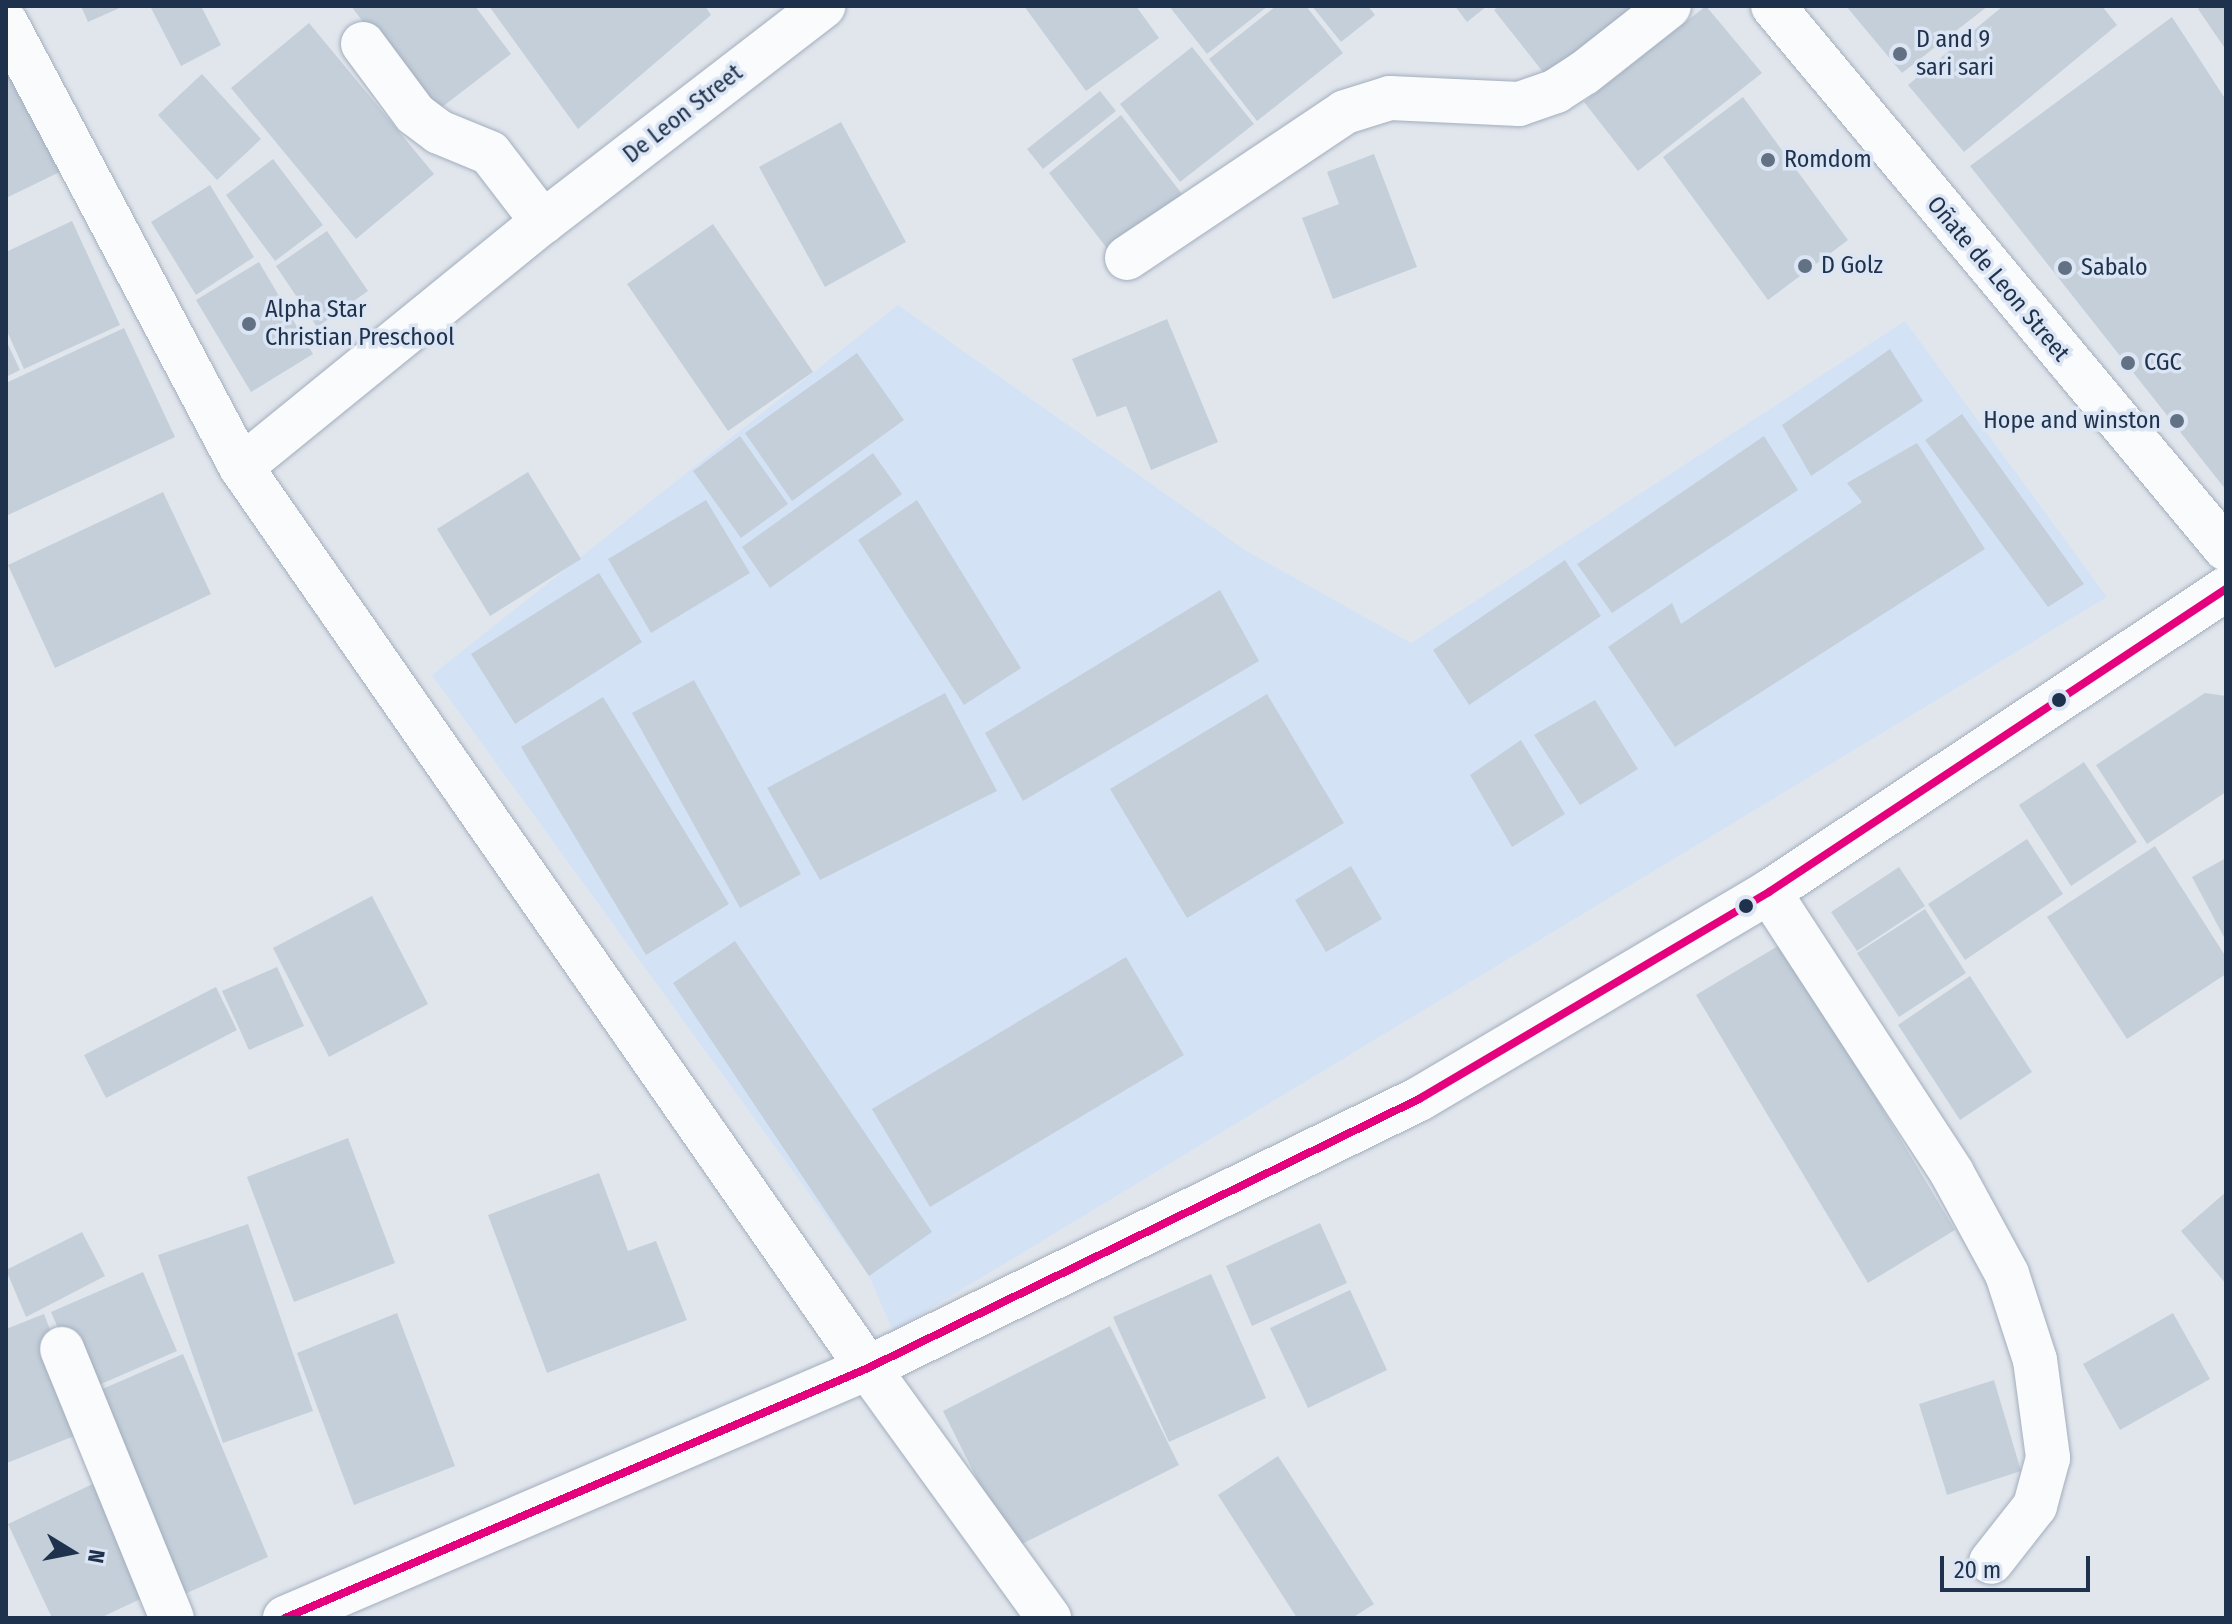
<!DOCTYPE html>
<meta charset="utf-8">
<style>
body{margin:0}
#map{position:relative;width:2232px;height:1624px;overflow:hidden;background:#e1e6ed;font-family:"Fira Sans Condensed",sans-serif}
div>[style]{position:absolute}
.built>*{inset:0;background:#d4e2f6}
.building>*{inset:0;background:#c4cfda}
.roads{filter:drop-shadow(0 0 2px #a3aebd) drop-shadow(0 0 2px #a3aebd)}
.minor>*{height:44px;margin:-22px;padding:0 22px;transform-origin:22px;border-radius:22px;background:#fafbfc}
.major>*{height:44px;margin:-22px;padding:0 22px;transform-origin:22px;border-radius:22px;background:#fafbfc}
.bus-1>*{height:8px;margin:-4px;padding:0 4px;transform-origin:4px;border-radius:4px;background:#e5007d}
.dots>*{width:22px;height:22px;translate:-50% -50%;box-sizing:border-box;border:4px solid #dbe5f3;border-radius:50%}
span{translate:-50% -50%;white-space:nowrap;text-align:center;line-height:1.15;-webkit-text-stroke:7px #dbe5f3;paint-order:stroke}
.poi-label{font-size:24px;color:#1f324d}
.left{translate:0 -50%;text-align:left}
.right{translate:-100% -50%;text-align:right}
.street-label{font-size:24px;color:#1f324d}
.frame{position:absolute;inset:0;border:8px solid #1f324d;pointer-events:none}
.north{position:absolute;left:32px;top:1512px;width:80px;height:80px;-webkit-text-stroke:6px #dbe5f3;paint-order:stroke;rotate:100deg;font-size:22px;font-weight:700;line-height:32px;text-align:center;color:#1f324d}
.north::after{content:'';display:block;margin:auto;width:28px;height:36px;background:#1f324d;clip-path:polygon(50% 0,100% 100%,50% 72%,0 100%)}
.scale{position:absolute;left:1940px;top:1556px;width:150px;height:36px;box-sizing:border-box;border:4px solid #1f324d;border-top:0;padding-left:10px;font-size:24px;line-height:28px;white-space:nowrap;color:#1f324d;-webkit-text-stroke:6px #dbe5f3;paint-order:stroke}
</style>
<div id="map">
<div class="built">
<div style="clip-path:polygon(898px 305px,1245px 550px,1411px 643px,1905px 321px,2107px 597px,893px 1331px,869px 1276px,432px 675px)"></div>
</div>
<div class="building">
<div style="clip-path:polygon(81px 6px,124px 6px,88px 22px)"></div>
<div style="clip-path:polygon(150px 6px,201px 6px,221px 45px,181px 66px)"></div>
<div style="clip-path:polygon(351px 6px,475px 6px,511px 54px,433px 114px)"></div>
<div style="clip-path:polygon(489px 6px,705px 6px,711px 15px,578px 129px)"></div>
<div style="clip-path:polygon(1024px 6px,1136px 6px,1159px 38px,1086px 91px)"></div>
<div style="clip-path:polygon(1169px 6px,1268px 6px,1207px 54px)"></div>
<div style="clip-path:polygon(1276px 6px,1306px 6px,1343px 53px,1257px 121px,1209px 59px)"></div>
<div style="clip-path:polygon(1312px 6px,1368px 6px,1375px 15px,1341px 42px)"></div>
<div style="clip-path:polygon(1455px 6px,1487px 6px,1467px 22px)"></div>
<div style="clip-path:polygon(1499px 6px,1635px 6px,1547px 77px,1494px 10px)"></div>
<div style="clip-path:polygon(1706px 6px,1762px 73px,1638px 171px,1584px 102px)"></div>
<div style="clip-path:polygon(1846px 6px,1988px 6px,1902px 73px)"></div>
<div style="clip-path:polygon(2003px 6px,2102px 6px,2117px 25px,1964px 152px,1908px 85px)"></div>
<div style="clip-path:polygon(2202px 6px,2226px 6px,2226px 50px,2198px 9px)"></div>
<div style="clip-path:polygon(2172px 17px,2226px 100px,2226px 490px,1970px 166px)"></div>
<div style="clip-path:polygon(309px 23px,434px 174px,356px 239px,231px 88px)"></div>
<div style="clip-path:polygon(1192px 47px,1254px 124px,1180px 182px,1120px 104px)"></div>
<div style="clip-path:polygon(6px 66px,64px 170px,6px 198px)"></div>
<div style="clip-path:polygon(202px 74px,261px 139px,217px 180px,158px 115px)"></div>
<div style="clip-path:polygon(1100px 91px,1116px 111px,1043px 169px,1027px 149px)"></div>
<div style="clip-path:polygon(1743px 97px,1848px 240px,1768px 300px,1663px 157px)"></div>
<div style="clip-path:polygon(1121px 115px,1182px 194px,1109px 251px,1049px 173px)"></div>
<div style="clip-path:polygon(841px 122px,906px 242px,825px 287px,759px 167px)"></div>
<div style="clip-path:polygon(1374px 154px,1417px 267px,1333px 299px,1302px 218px,1339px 204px,1327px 172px)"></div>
<div style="clip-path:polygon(273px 159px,323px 225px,275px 261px,226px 195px)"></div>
<div style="clip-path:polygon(210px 185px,254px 257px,196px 295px,151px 222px)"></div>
<div style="clip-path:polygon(72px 221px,120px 325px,24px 369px,6px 329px,6px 252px)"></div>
<div style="clip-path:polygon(713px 224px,813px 372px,728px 431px,627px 284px)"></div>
<div style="clip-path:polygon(327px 231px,368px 291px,317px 327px,276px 266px)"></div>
<div style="clip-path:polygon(259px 262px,313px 354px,251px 392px,196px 300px)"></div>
<div style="clip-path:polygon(1167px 319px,1218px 442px,1151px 470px,1126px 406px,1097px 417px,1072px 359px)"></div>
<div style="clip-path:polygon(124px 328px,175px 437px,6px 516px,6px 383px)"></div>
<div style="clip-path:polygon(6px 340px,20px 370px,6px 377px)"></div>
<div style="clip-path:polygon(1890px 349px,1923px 401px,1811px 476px,1782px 425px)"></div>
<div style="clip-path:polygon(857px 353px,904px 420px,792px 501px,745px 433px)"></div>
<div style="clip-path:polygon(1962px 414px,2084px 584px,2048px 607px,1925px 440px)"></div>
<div style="clip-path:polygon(740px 436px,788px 504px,741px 538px,693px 471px)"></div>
<div style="clip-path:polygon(1764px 436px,1798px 490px,1612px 613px,1577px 564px)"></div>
<div style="clip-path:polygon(1917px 443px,1985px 549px,1675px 747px,1608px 647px,1672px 603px,1681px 624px,1862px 502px,1847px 483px)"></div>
<div style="clip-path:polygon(873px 453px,902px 494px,770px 588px,742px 547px)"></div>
<div style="clip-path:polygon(528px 472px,581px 559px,490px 616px,437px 529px)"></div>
<div style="clip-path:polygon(163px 492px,211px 594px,55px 668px,8px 565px)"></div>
<div style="clip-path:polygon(706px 500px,750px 573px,651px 633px,608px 559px)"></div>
<div style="clip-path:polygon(917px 500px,1021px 668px,964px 705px,858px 540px)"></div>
<div style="clip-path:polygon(1565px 560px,1601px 616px,1469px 705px,1433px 650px)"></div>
<div style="clip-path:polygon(599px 573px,642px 642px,515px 724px,471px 654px)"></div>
<div style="clip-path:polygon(1220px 590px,1259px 661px,1023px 801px,985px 733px)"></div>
<div style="clip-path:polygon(694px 680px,801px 874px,740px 908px,632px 713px)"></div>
<div style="clip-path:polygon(945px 693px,997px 791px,820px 880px,767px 788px)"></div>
<div style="clip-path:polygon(2205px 693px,2226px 696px,2226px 792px,2147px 844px,2096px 765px)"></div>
<div style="clip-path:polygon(1267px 694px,1344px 823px,1187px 918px,1110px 789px)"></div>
<div style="clip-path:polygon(603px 697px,729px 904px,646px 955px,521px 747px)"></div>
<div style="clip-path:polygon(1595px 700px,1638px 769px,1580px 805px,1534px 735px)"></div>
<div style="clip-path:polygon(1521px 740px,1565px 814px,1512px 847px,1470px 775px)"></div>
<div style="clip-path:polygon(2084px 762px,2137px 842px,2071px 886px,2019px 805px)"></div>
<div style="clip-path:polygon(2027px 839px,2063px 894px,1965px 960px,1928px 904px)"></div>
<div style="clip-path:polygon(2155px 846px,2226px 957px,2226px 974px,2127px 1039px,2047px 917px)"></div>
<div style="clip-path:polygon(2226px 858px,2226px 941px,2192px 877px)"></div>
<div style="clip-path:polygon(1351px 866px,1382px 919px,1326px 952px,1295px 900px)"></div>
<div style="clip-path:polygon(1899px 867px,1925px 906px,1857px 951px,1831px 912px)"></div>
<div style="clip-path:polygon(372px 896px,428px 1004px,329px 1057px,273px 948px)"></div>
<div style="clip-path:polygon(1925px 909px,1966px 973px,1899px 1017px,1857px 953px)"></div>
<div style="clip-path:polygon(735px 941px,932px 1232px,869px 1276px,673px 983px)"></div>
<div style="clip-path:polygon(1783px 943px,1955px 1230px,1868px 1283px,1696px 995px)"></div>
<div style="clip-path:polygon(1126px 957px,1184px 1055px,930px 1207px,872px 1109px)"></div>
<div style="clip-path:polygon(277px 967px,304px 1026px,249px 1050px,222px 991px)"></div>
<div style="clip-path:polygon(1970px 976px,2032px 1072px,1960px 1120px,1898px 1025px)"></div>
<div style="clip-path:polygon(216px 987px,237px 1030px,106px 1098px,84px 1055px)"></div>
<div style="clip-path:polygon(348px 1138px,395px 1263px,294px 1302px,247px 1177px)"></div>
<div style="clip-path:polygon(599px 1173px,628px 1251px,656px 1241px,687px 1320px,547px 1373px,488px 1215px)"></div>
<div style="clip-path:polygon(2226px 1192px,2226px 1284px,2181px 1231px)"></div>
<div style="clip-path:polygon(1320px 1223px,1347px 1283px,1252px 1326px,1226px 1266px)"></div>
<div style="clip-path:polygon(248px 1224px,313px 1411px,223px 1443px,158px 1255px)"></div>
<div style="clip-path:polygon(82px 1232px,105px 1276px,26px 1317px,6px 1270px)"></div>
<div style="clip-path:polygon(143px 1272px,177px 1351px,85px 1391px,51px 1312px)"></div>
<div style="clip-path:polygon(1211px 1274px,1266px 1398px,1169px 1442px,1113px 1317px)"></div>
<div style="clip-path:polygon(1350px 1290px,1387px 1370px,1308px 1408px,1270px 1328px)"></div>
<div style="clip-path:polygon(397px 1313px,455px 1466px,354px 1505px,297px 1353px)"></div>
<div style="clip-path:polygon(2173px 1313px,2210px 1379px,2120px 1430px,2083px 1364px)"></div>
<div style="clip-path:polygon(44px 1314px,89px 1430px,7px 1463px,6px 1329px)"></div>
<div style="clip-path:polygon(1110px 1326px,1179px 1465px,1012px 1549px,943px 1411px)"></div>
<div style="clip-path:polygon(183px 1354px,268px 1557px,178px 1597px,91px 1394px)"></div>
<div style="clip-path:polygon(1994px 1380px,2021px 1471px,1947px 1495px,1919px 1404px)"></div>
<div style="clip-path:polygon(1278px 1456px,1374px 1604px,1352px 1618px,1297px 1618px,1218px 1495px)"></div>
<div style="clip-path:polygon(99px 1481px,151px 1594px,100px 1618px,52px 1618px,8px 1524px)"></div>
</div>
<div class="roads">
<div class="minor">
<div style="left:6px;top:23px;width:502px;rotate:62.11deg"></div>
<div style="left:241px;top:467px;width:1098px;rotate:55.17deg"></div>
<div style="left:868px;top:1368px;width:309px;rotate:54.1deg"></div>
<div style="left:363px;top:44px;width:87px;rotate:53.4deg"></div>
<div style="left:415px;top:114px;width:30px;rotate:37deg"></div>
<div style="left:439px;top:132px;width:55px;rotate:22.4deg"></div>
<div style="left:490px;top:153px;width:87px;rotate:52.5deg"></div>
<div style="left:1127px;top:258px;width:262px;rotate:-33.8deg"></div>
<div style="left:1345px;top:112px;width:47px;rotate:-17.3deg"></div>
<div style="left:1390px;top:98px;width:129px;rotate:2.7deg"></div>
<div style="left:1519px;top:104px;width:39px;rotate:-19deg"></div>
<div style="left:1556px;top:91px;width:33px;rotate:-33deg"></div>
<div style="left:1584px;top:73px;width:108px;rotate:-38.2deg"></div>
<div style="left:241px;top:467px;width:389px;rotate:-39.1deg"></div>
<div style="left:543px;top:222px;width:354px;rotate:-37.6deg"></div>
<div style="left:1769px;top:892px;width:335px;rotate:56.9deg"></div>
<div style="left:1952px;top:1173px;width:115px;rotate:61.4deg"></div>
<div style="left:2007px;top:1274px;width:90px;rotate:72deg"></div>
<div style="left:2035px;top:1360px;width:99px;rotate:82.4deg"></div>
<div style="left:2048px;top:1458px;width:50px;rotate:105.2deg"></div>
<div style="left:2035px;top:1506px;width:71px;rotate:128.2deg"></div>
<div style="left:62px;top:1349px;width:291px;rotate:67.8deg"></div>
</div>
<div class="major">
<div style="left:1773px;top:6px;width:707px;rotate:50.16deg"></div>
<div style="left:285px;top:1618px;width:634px;rotate:-23.21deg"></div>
<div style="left:868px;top:1368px;width:613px;rotate:-26.02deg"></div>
<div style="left:1419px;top:1099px;width:407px;rotate:-30.6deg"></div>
<div style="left:1769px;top:892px;width:548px;rotate:-33.55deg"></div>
</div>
</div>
<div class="bus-1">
<div style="left:285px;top:1618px;width:634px;rotate:-23.21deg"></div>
<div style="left:868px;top:1368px;width:613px;rotate:-26.02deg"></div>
<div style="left:1419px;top:1099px;width:407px;rotate:-30.6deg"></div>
<div style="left:1769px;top:892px;width:548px;rotate:-33.55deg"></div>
</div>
<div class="dots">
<div style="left:1900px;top:54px;background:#637185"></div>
<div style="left:1768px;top:160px;background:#637185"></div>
<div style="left:1805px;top:266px;background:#637185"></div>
<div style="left:2065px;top:268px;background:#637185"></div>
<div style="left:249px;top:324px;background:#637185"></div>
<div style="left:2128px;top:363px;background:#637185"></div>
<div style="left:2177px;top:421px;background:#637185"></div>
<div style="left:2059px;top:700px;background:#1f324d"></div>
<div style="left:1746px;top:906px;background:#1f324d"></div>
</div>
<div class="poi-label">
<span class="left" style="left:1916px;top:54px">D and 9<br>sari sari</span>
<span class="left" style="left:1784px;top:160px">Romdom</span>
<span class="left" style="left:1821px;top:266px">D Golz</span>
<span class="left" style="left:2081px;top:268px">Sabalo</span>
<span class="left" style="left:265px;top:324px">Alpha Star<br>Christian Preschool</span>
<span class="left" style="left:2144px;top:363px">CGC</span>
<span class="right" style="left:2161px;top:421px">Hope and winston</span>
</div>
<div class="street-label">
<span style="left:683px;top:114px;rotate:-38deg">De Leon Street</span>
<span style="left:1998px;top:279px;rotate:50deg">Oñate de Leon Street</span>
</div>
<div class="frame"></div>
<div class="north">N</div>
<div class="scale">20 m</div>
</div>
